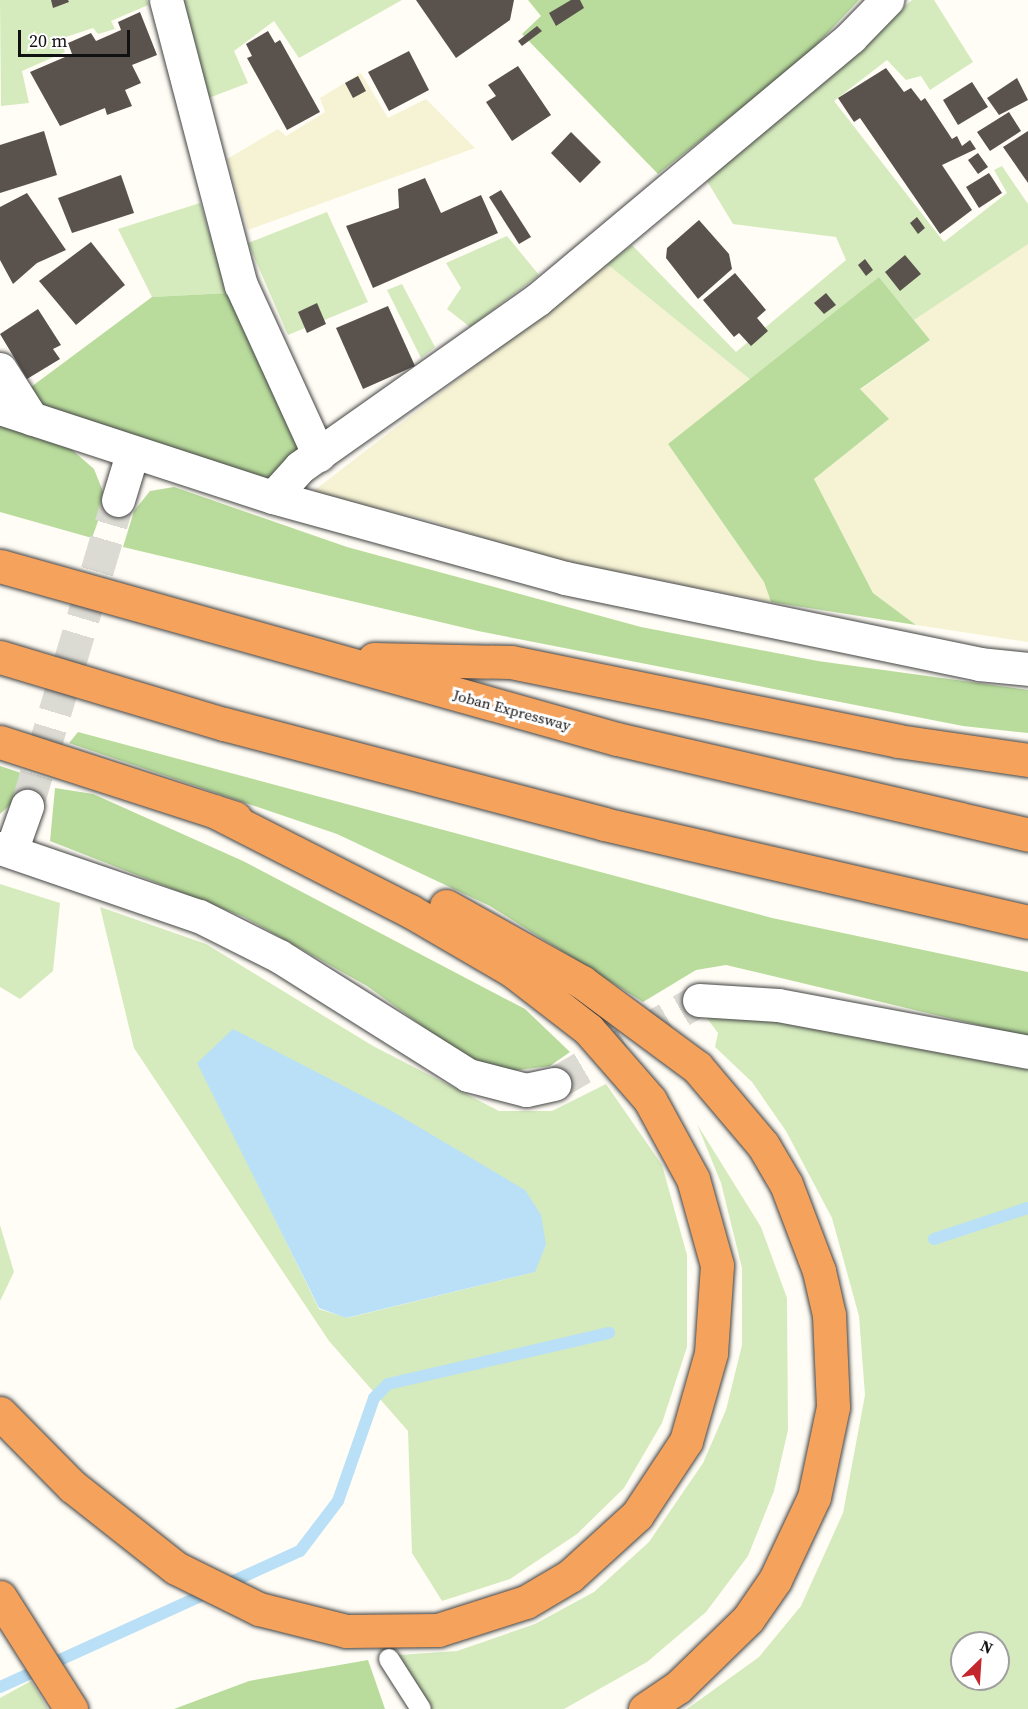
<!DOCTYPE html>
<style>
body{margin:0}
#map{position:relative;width:1028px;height:1709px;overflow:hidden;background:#fffdf5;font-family:"Source Serif 4",serif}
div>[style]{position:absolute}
.farmland>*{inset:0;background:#f6f3d4}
.green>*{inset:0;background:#d5ebbd}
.forest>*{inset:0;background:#b9dc9c}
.water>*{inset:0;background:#b9e0f7}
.stream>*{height:12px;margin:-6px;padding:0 6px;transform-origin:6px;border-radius:6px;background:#b9e0f7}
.building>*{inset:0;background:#5a524d}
.street-tunnel>*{height:33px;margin-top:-16.5px;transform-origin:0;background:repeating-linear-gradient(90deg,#dbdad3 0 33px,transparent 0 49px)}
.roads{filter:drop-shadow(0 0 2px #444) drop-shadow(0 0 2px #444)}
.lane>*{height:20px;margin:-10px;padding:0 10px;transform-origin:10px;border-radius:10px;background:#fff}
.street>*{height:33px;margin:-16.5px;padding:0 16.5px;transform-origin:16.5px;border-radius:16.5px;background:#fff}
.highway>*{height:33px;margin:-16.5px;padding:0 16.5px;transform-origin:16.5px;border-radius:16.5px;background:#f5a25d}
span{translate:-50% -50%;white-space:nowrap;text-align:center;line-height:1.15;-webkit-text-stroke:6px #fff;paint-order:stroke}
.street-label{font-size:15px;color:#111}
.north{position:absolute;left:950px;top:1631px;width:60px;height:60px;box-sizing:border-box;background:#fff;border:2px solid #a0a0a0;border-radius:50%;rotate:25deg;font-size:16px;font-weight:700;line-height:24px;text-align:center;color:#111}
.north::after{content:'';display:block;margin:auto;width:21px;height:27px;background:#c4262e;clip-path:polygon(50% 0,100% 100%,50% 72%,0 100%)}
.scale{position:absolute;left:18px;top:30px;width:112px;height:27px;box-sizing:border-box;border:3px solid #111;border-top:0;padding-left:8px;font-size:18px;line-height:21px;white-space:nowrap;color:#111;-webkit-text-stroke:4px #fff;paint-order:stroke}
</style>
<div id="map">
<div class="farmland">
<div style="clip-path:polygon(361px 73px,388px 118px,426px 99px,475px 148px,248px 230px,227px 159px,278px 129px,286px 136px,325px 112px,320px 98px)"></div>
<div style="clip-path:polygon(1027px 242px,1028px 244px,1028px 642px,916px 625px,873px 593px,814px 479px,888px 420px,860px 390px,930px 340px,914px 320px)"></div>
<div style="clip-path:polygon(607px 264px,752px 381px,668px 444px,764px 582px,771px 602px,547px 558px,425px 519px,311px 493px)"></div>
</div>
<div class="green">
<div style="clip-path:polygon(0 0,147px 0,148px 5px,111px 21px,115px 29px,98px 34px,93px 28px,60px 39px,65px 52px,22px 71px,29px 103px,1px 106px)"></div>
<div style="clip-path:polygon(184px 0,402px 0,299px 58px,274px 21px,234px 51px,248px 83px,206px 99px)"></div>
<div style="clip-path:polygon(912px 0,934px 0,973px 62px,930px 90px,921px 76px,906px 80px,887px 60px,834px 101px,944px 242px,1007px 193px,994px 170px,1002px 166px,1028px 204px,1028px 244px,914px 320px,879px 277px,752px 381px,607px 264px,632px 245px,736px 352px,846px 260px,836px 237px,733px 224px,707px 181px)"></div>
<div style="clip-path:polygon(200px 203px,228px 293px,152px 297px,118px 229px)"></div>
<div style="clip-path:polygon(327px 212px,368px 302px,288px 335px,248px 243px)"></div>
<div style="clip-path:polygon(507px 236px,539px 275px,470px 327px,447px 309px,461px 288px,446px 263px)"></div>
<div style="clip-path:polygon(402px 284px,435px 347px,421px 358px,387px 290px)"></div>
<div style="clip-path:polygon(0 884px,60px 903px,53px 971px,20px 999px,0 987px)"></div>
<div style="clip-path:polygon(evenodd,100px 907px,206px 944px,373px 1046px,499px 1111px,552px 1111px,606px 1084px,662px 1165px,687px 1255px,687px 1347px,662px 1423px,624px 1488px,577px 1534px,510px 1579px,442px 1601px,412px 1553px,408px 1431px,329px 1341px,134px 1048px,100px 907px,198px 1062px,546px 1245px,534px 1272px,347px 1318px,319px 1309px,198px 1062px)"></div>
<div style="clip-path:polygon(evenodd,700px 1009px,1028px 1061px,1028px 1709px,687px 1709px,759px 1657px,801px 1606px,843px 1513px,865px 1395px,859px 1316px,832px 1218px,786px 1131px,752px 1082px,715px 1047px,718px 1033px,700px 1009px,962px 1643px,998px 1643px,998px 1679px,962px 1679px,962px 1643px)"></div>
<div style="clip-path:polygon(697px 1124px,761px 1227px,787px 1298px,788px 1430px,774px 1491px,748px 1556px,706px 1612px,647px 1662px,564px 1709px,432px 1709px,399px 1655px,457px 1651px,535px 1624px,594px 1592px,649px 1542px,703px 1463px,726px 1410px,742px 1345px,742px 1268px,721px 1183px)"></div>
<div style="clip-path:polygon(0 1225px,14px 1272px,0 1301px)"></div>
<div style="clip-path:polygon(31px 1681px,48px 1709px,0 1709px,0 1698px)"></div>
</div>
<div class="forest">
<div style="clip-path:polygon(528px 0,859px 0,803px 59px,658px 174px,522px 34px,541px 16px)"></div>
<div style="clip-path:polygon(879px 277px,930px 340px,860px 389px,889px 419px,814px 479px,873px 593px,916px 625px,771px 602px,764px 582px,668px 444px)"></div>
<div style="clip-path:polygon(228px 293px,302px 450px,276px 482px,40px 404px,31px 387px,152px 297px)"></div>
<div style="clip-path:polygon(0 425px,71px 449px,94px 469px,106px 499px,92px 538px,0 512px)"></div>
<div style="clip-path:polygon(174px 487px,347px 547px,641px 627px,818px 661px,1028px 690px,1028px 733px,963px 726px,478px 631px,123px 547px,134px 511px,150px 491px)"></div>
<div style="clip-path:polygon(78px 732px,772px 918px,1028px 972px,1028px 1037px,726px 965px,696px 970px,643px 1002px,490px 906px,337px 834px,69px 743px)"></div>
<div style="clip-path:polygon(0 766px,21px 773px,12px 803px,0 814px)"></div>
<div style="clip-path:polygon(55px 788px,93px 794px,243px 861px,525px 1009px,570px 1052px,550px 1066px,511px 1071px,471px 1061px,367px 986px,244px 917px,50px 841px)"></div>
<div style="clip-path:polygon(368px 1660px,385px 1709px,174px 1709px,249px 1681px)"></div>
</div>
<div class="water">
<div style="clip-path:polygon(233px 1029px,390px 1110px,525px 1190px,541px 1215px,546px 1245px,535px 1272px,346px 1318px,319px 1308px,197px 1063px)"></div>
</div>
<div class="stream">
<div style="left:934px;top:1239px;width:99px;rotate:-18.3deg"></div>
<div style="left:0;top:1687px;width:329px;rotate:-24.4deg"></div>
<div style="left:300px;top:1551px;width:63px;rotate:-52.8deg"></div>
<div style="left:338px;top:1501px;width:109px;rotate:-70.7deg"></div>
<div style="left:374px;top:1398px;width:20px;rotate:-45deg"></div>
<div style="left:388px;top:1384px;width:227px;rotate:-13deg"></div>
</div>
<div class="building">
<div style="clip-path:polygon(51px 0,68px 0,69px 2px,53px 8px)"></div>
<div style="clip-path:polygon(416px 0,514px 0,510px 20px,456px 58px)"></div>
<div style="clip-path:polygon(571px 0,580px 0,584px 8px,556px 26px,549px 13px)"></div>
<div style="clip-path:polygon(140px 12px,157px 55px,132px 65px,141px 83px,125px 90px,132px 106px,107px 115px,105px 108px,60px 126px,30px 72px,72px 54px,68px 43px,91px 33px,96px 41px,121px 30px,118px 22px)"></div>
<div style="clip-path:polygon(537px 26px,542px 31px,522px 46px,518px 41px)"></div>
<div style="clip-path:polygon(268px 31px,275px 43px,280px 40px,320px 112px,287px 130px,247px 58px,252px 56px,246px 44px)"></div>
<div style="clip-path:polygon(409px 51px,429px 90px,389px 111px,368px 72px)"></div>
<div style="clip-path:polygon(518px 66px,551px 115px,512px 141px,486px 102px,496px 96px,488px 85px)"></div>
<div style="clip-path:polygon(886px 68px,904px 92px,911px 88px,921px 101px,925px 98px,952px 139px,957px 136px,962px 146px,970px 140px,976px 149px,942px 165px,972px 210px,940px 234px,860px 118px,854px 122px,838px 98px)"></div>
<div style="clip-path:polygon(358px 76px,366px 91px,353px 98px,345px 83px)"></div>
<div style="clip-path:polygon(1017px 78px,1028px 100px,999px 115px,987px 98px)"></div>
<div style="clip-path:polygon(972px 82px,988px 107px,958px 125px,943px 100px)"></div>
<div style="clip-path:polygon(1009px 112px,1021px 131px,990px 151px,977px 132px)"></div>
<div style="clip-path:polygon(44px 131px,57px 175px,0 193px,0 145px)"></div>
<div style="clip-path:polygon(1028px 131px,1028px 183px,1003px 147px)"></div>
<div style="clip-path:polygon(571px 132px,601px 162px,580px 183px,551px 153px)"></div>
<div style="clip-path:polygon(978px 153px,988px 167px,978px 174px,968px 160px)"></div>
<div style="clip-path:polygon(989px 173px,1002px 193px,979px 208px,966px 187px)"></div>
<div style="clip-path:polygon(121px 175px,134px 213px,72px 233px,58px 198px)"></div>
<div style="clip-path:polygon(425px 178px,441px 213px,481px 195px,498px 233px,373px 288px,346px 226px,399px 208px,398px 189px)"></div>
<div style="clip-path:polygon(501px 190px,531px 237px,519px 244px,489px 197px)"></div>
<div style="clip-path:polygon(27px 193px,66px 250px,37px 263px,13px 284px,0 260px,0 207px)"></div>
<div style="clip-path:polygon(917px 217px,925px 228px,918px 234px,910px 223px)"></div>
<div style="clip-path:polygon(699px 220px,729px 254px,732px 269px,698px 299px,666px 258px,667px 248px)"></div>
<div style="clip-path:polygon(91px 242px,125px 285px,76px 325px,39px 281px)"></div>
<div style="clip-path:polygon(905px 255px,921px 274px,900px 291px,885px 272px)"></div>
<div style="clip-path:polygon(865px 259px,873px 270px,866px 276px,858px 265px)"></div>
<div style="clip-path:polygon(735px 273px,766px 310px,757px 318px,768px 331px,751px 346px,739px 333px,734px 337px,703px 300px)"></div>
<div style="clip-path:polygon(826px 293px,836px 305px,824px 314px,814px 303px)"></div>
<div style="clip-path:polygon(317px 303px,326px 324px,307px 333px,298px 312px)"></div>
<div style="clip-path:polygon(388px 306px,415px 366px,363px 389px,336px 328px)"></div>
<div style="clip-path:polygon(38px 309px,61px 345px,53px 349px,60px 359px,27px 379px,0 334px)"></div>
</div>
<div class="street-tunnel">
<div style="left:27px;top:806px;width:319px;rotate:-73.4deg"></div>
<div style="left:554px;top:1084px;width:168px;rotate:-30.1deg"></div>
</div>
<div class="roads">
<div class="lane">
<div style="left:389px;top:1659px;width:59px;rotate:57.4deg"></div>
</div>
<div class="street">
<div style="left:166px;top:0;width:295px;rotate:75.3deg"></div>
<div style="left:241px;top:285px;width:187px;rotate:65.4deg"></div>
<div style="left:0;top:369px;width:59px;rotate:57.4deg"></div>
<div style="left:0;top:408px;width:287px;rotate:18.1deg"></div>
<div style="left:273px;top:497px;width:303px;rotate:15.5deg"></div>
<div style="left:565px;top:578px;width:423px;rotate:11.7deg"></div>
<div style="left:979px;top:664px;width:49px;rotate:5.8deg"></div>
<div style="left:273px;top:497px;width:40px;rotate:-48deg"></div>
<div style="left:300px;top:467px;width:291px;rotate:-35.2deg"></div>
<div style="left:538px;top:299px;width:408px;rotate:-39.9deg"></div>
<div style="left:851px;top:37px;width:52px;rotate:-45.8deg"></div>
<div style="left:118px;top:500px;width:48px;rotate:-73.1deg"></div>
<div style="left:0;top:848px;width:210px;rotate:18.9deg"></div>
<div style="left:199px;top:916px;width:89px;rotate:26.6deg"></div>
<div style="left:279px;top:956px;width:223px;rotate:32.2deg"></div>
<div style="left:468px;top:1075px;width:60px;rotate:14.5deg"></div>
<div style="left:526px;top:1090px;width:29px;rotate:-12deg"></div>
<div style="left:11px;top:851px;width:48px;rotate:-70.4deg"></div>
<div style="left:699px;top:1000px;width:79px;rotate:3.6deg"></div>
<div style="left:778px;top:1005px;width:254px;rotate:10.6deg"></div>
</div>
<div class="highway">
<div style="left:0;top:566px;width:641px;rotate:15.66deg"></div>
<div style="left:617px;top:739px;width:422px;rotate:13.1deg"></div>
<div style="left:0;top:657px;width:234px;rotate:16.7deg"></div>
<div style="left:224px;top:724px;width:393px;rotate:14.7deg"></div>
<div style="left:604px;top:824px;width:435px;rotate:13deg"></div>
<div style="left:374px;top:659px;width:137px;rotate:1.3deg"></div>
<div style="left:511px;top:662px;width:395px;rotate:11.5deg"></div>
<div style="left:898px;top:741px;width:131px;rotate:8.3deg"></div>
<div style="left:0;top:742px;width:247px;rotate:17.9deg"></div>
<div style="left:446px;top:906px;width:156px;rotate:29.2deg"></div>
<div style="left:582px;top:982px;width:143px;rotate:36.5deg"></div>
<div style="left:697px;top:1067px;width:102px;rotate:49.8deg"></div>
<div style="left:763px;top:1145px;width:45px;rotate:59.5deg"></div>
<div style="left:786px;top:1184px;width:93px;rotate:69.2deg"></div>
<div style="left:819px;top:1271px;width:45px;rotate:77.2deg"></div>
<div style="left:829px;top:1315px;width:92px;rotate:87.5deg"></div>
<div style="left:833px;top:1407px;width:92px;rotate:101.9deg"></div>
<div style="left:814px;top:1497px;width:92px;rotate:115.2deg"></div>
<div style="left:775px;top:1580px;width:47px;rotate:124.7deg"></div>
<div style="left:748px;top:1619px;width:98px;rotate:135.8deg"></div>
<div style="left:678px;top:1687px;width:40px;rotate:146deg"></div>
<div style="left:0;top:1413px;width:103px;rotate:45.4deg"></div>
<div style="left:72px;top:1486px;width:132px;rotate:38.3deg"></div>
<div style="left:176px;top:1568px;width:93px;rotate:26.3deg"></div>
<div style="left:259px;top:1609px;width:90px;rotate:14.2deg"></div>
<div style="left:346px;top:1631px;width:92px;rotate:-0.6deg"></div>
<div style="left:438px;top:1630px;width:92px;rotate:-17.7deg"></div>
<div style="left:526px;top:1602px;width:51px;rotate:-30.6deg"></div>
<div style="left:570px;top:1576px;width:91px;rotate:-42.3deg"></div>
<div style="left:637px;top:1515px;width:89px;rotate:-56.5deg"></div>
<div style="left:686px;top:1441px;width:91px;rotate:-74.1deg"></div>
<div style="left:711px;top:1353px;width:88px;rotate:-86.1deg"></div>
<div style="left:717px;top:1265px;width:89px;rotate:-105.6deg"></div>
<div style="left:693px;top:1179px;width:90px;rotate:-118.6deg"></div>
<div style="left:650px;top:1100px;width:94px;rotate:-131.1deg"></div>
<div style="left:588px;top:1029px;width:95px;rotate:-142.3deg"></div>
<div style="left:513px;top:971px;width:119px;rotate:-149.8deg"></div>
<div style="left:410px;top:911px;width:220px;rotate:-153deg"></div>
<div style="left:0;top:1597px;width:133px;rotate:57.6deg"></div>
</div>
</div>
<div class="street-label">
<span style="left:512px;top:710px;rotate:15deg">Joban Expressway</span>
</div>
<div class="north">N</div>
<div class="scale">20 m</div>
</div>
